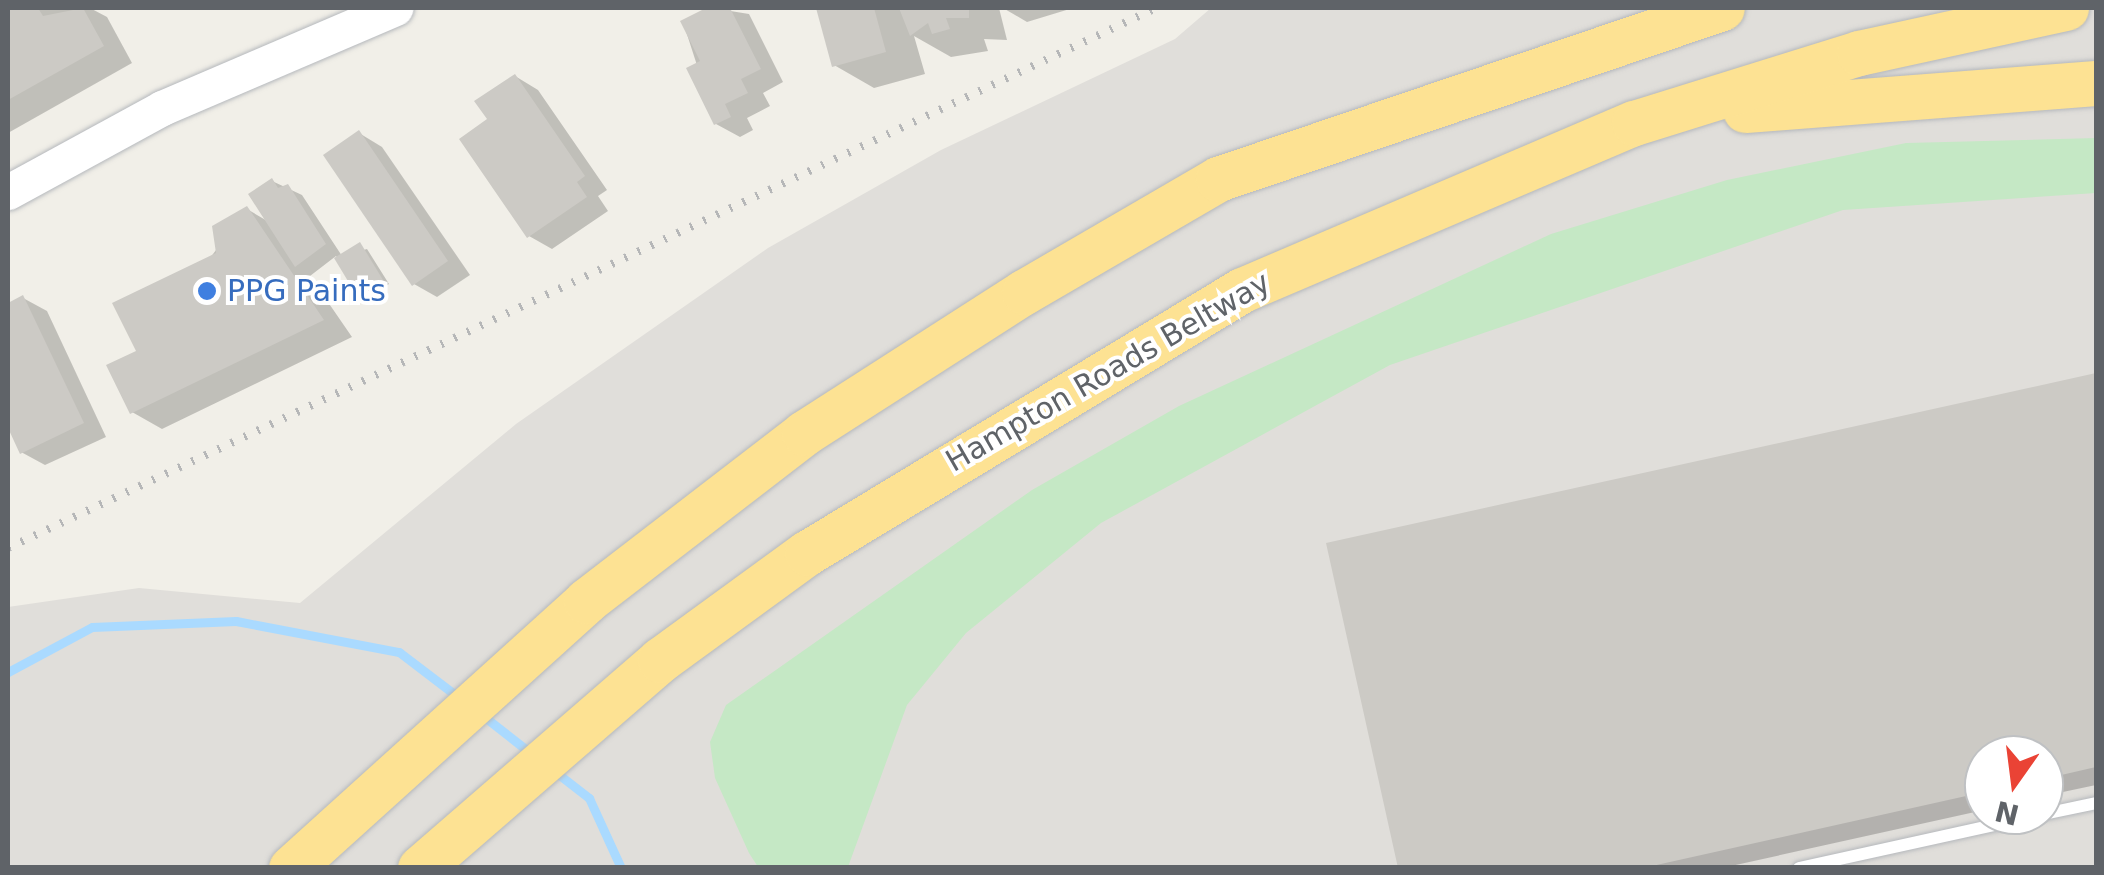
<!DOCTYPE html>
<style>
body{margin:0}
#map{position:relative;width:2104px;height:875px;overflow:hidden;background:#f1efe8;font-family:"DejaVu Sans",sans-serif}
div>[style]{position:absolute}
.industrial>*{inset:0;background:#e0deda}
.green>*{inset:0;background:#c5e8c5}
.shadow>*{inset:0;background:#0003}
.stream>*{height:9px;margin:-4.5px;padding:0 4.5px;transform-origin:4.5px;border-radius:4.5px;background:#aadaff}
.building>*{inset:0;background:#cccac5}
.roads{filter:drop-shadow(0 0 2px #b5b8bc) drop-shadow(0 0 2px #b5b8bc)}
.service>*{height:12px;margin:-6px;padding:0 6px;transform-origin:6px;border-radius:6px;background:#fff}
.secondary>*{height:35px;margin:-17.5px;padding:0 17.5px;transform-origin:17.5px;border-radius:17.5px;background:#fff}
.motorway>*{height:45px;margin:-22.5px;padding:0 22.5px;transform-origin:22.5px;border-radius:22.5px;background:#fde293}
.rail>*{height:8px;margin-top:-4px;transform-origin:0;background:repeating-linear-gradient(90deg,#b6b7b8 0 2.5px,transparent 0 14.5px)}
.dots>*{width:28px;height:28px;translate:-50% -50%;box-sizing:border-box;border:5px solid #fff;border-radius:50%}
span{translate:-50% -50%;white-space:nowrap;text-align:center;line-height:1.15;-webkit-text-stroke:8px #fff;paint-order:stroke}
.shop-label{font-size:30px;color:#366cbe}
.left{translate:0 -50%;text-align:left}
.street-label{font-size:30px;color:#5f6368}
.frame{position:absolute;inset:0;border:10px solid #5f6368;pointer-events:none}
.north{position:absolute;left:1964px;top:735px;width:100px;height:100px;box-sizing:border-box;background:#fff;border:2px solid #bfc1c3;border-radius:50%;rotate:194deg;font-size:28px;font-weight:700;line-height:40px;text-align:center;color:#5f6368}
.north::after{content:'';display:block;margin:auto;width:35px;height:45px;background:#ea4335;clip-path:polygon(50% 0,100% 100%,50% 72%,0 100%)}
</style>
<div id="map">
<div class="industrial">
<div style="clip-path:polygon(evenodd,1211px 8px,2096px 8px,2096px 867px,8px 868px,8px 607px,139px 588px,300px 603px,516px 424px,768px 248px,941px 150px,1175px 39px,1211px 8px,1984px 755px,2044px 755px,2044px 815px,1984px 815px,1984px 755px)"></div>
</div>
<div class="green">
<div style="clip-path:polygon(2096px 138px,2096px 193px,1843px 210px,1390px 365px,1101px 523px,966px 633px,907px 705px,848px 867px,758px 867px,749px 853px,715px 778px,710px 742px,726px 705px,1032px 490px,1179px 406px,1551px 234px,1727px 180px,1906px 143px)"></div>
</div>
<div class="shadow">
<div style="clip-path:polygon(8px 8px,90px 8px,107px 17px,132px 63px,8px 133px)"></div>
<div style="clip-path:polygon(712px 8px,749px 14px,783px 82px,763px 93px,770px 106px,747px 118px,753px 130px,740px 137px,716px 124px,683px 22px)"></div>
<div style="clip-path:polygon(818px 8px,999px 8px,1007px 40px,984px 39px,988px 51px,951px 57px,914px 36px,925px 74px,874px 88px,834px 65px)"></div>
<div style="clip-path:polygon(1003px 8px,1073px 8px,1027px 22px)"></div>
<div style="clip-path:polygon(515px 76px,538px 90px,607px 190px,598px 196px,608px 211px,552px 249px,529px 236px,490px 120px)"></div>
<div style="clip-path:polygon(359px 133px,382px 147px,470px 275px,437px 297px,414px 284px)"></div>
<div style="clip-path:polygon(272px 181px,302px 195px,342px 256px,367px 249px,389px 284px,366px 298px,336px 256px,310px 276px,352px 337px,162px 429px,132px 412px,139px 352px,247px 209px,269px 222px)"></div>
<div style="clip-path:polygon(23px 298px,47px 311px,106px 437px,45px 465px,21px 452px,8px 423px,8px 305px)"></div>
<div style="clip-path:polygon(2096px 375px,2096px 785px,2044px 796px,2044px 755px,1984px 755px,1984px 810px,1722px 868px,1401px 868px,1329px 545px)"></div>
</div>
<div class="stream">
<div style="left:8px;top:672px;width:95px;rotate:-28.2deg"></div>
<div style="left:92px;top:627px;width:144px;rotate:-2.4deg"></div>
<div style="left:236px;top:621px;width:166px;rotate:10.8deg"></div>
<div style="left:399px;top:652px;width:74px;rotate:37.3deg"></div>
<div style="left:482px;top:715px;width:65px;rotate:38.1deg"></div>
<div style="left:553px;top:770px;width:46px;rotate:37.9deg"></div>
<div style="left:589px;top:798px;width:77px;rotate:65.4deg"></div>
</div>
<div class="building">
<div style="clip-path:polygon(8px 8px,38px 8px,43px 16px,83px 8px,104px 46px,8px 100px)"></div>
<div style="clip-path:polygon(706px 8px,730px 8px,761px 69px,741px 79px,748px 93px,725px 104px,731px 117px,714px 125px,686px 68px,700px 61px,680px 21px)"></div>
<div style="clip-path:polygon(816px 8px,874px 8px,886px 52px,832px 67px)"></div>
<div style="clip-path:polygon(899px 8px,969px 8px,969px 18px,946px 18px,950px 29px,932px 34px,928px 23px,910px 36px)"></div>
<div style="clip-path:polygon(515px 74px,585px 176px,577px 182px,587px 197px,527px 238px,459px 139px,487px 119px,474px 101px)"></div>
<div style="clip-path:polygon(359px 130px,448px 261px,412px 286px,323px 155px)"></div>
<div style="clip-path:polygon(272px 178px,278px 188px,288px 184px,326px 244px,295px 267px,248px 194px)"></div>
<div style="clip-path:polygon(247px 206px,324px 320px,130px 414px,106px 365px,136px 351px,112px 303px,216px 253px,212px 226px)"></div>
<div style="clip-path:polygon(360px 242px,383px 280px,357px 296px,334px 258px)"></div>
<div style="clip-path:polygon(23px 295px,84px 423px,20px 454px,8px 428px,8px 303px)"></div>
<div style="clip-path:polygon(2096px 373px,2096px 767px,2044px 779px,2044px 755px,1984px 755px,1984px 792px,1643px 868px,1398px 868px,1326px 543px)"></div>
</div>
<div class="roads">
<div class="service">
<div style="left:2044px;top:814px;width:53px;rotate:-11.9deg"></div>
<div style="left:1799px;top:868px;width:247px;rotate:-12.4deg"></div>
</div>
<div class="secondary">
<div style="left:8px;top:192px;width:175px;rotate:-28.6deg"></div>
<div style="left:162px;top:108px;width:254px;rotate:-23.2deg"></div>
</div>
<div class="motorway">
<div style="left:1745px;top:110px;width:352px;rotate:-4.4deg"></div>
<div style="left:291px;top:868px;width:398px;rotate:-42.1deg"></div>
<div style="left:586px;top:601px;width:275px;rotate:-37.6deg"></div>
<div style="left:804px;top:433px;width:261px;rotate:-32.7deg"></div>
<div style="left:1024px;top:292px;width:225px;rotate:-30.2deg"></div>
<div style="left:1218px;top:179px;width:532px;rotate:-18.74deg"></div>
<div style="left:420px;top:868px;width:318px;rotate:-40.9deg"></div>
<div style="left:660px;top:660px;width:182px;rotate:-36.1deg"></div>
<div style="left:807px;top:553px;width:508px;rotate:-31.16deg"></div>
<div style="left:1242px;top:290px;width:426px;rotate:-23.1deg"></div>
<div style="left:1634px;top:123px;width:236px;rotate:-17.3deg"></div>
<div style="left:1859px;top:53px;width:212px;rotate:-12.3deg"></div>
</div>
</div>
<div class="rail">
<div style="left:8px;top:548px;width:1269px;rotate:-25.19deg"></div>
</div>
<div class="dots">
<div style="left:207px;top:291px;background:#3f7fe0"></div>
</div>
<div class="shop-label">
<span class="left" style="left:227px;top:291px">PPG Paints</span>
</div>
<div class="street-label">
<span style="left:1108px;top:372px;rotate:-30deg">Hampton Roads Beltway</span>
</div>
<div class="frame"></div>
<div class="north">N</div>
</div>
